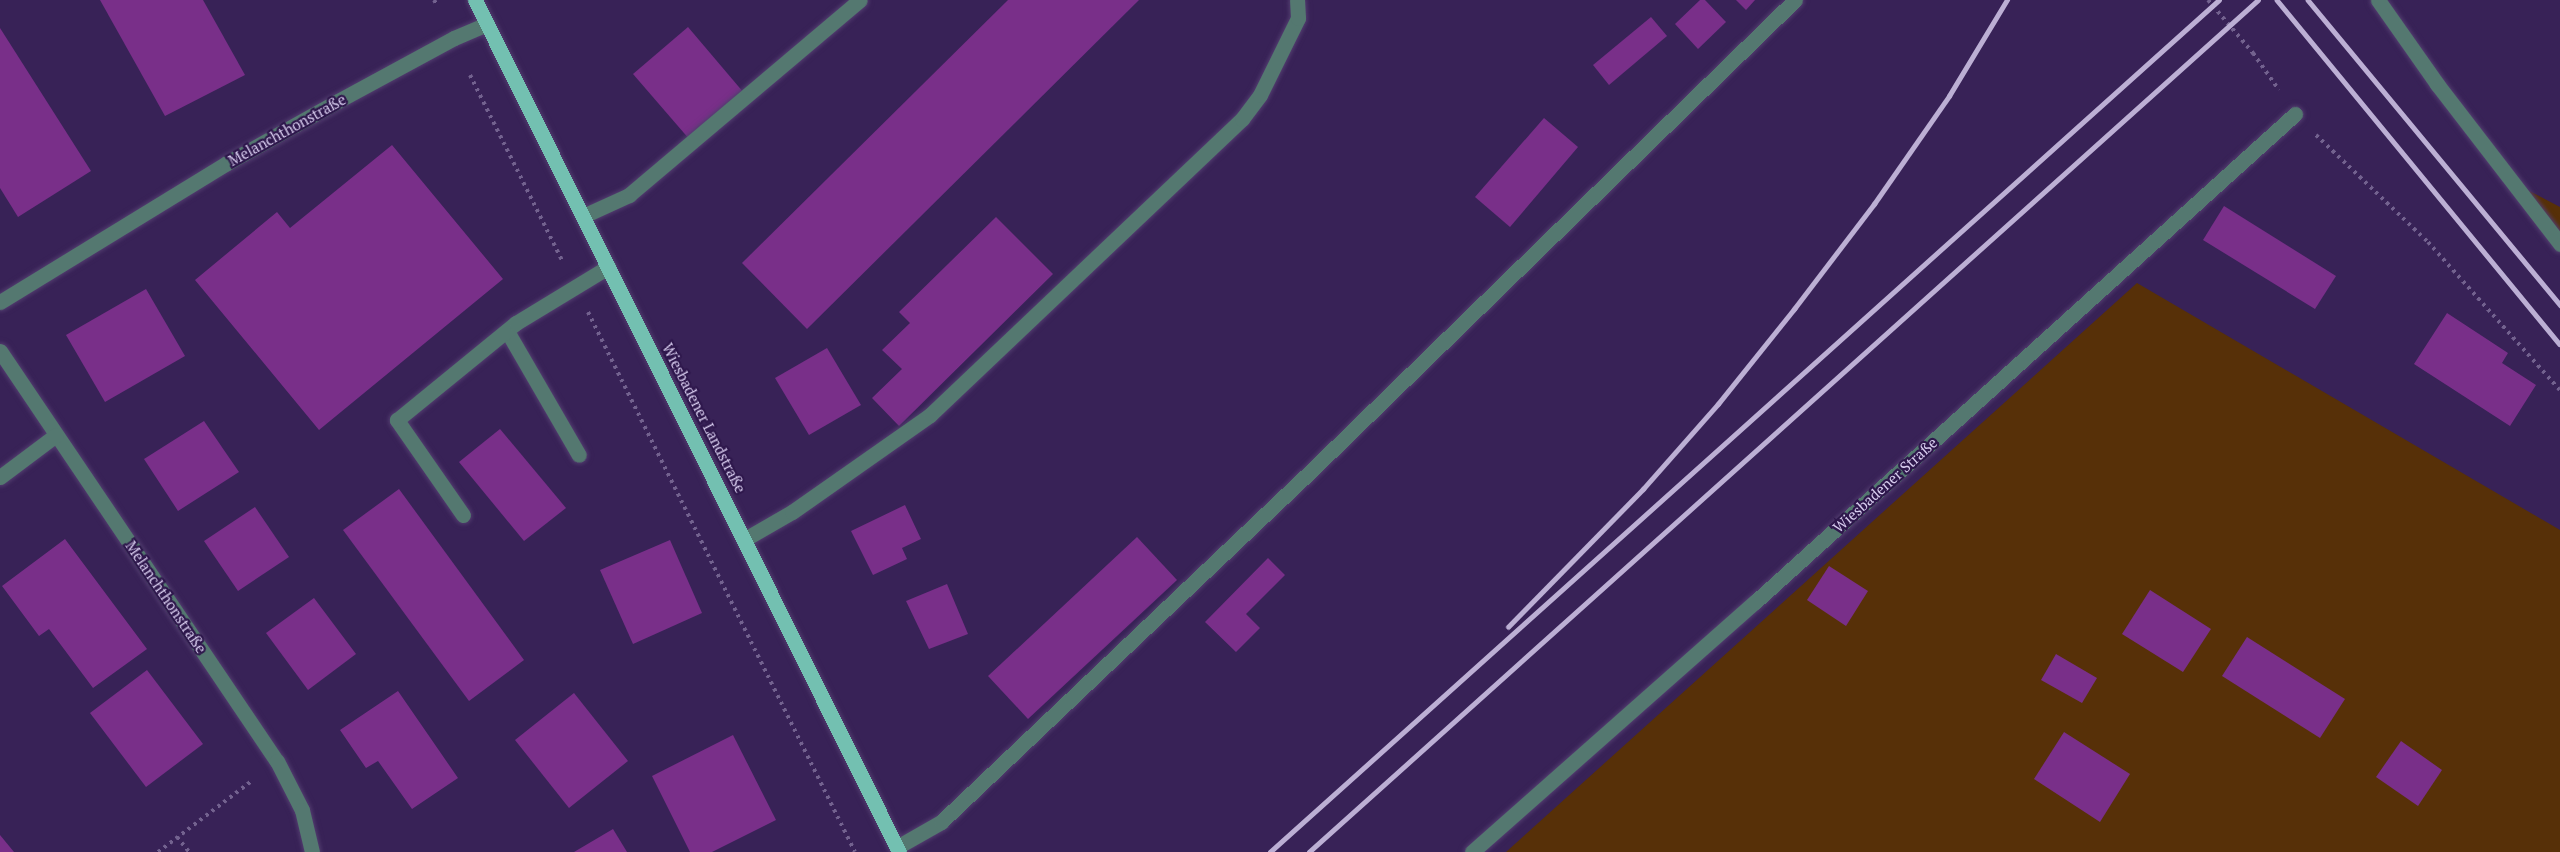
<!DOCTYPE html>
<meta charset="utf-8">
<style>
body{margin:0}
#map{position:relative;width:2560px;height:852px;overflow:hidden;background:#382257;font-family:"PT Serif",serif}
div>[style]{position:absolute}
.green>*{inset:0;background:#573008}
.building>*{inset:0;background:#792f89}
.path>*{height:4px;margin-top:-2px;transform-origin:0;background:repeating-linear-gradient(90deg,#73628f 0 3px,transparent 0 7.5px)}
.roads{filter:drop-shadow(0 0 2px #523d6f) drop-shadow(0 0 2px #523d6f)}
.minor>*{height:15px;margin:-7.5px;padding:0 7.5px;transform-origin:7.5px;border-radius:7.5px;background:#547870}
.major>*{height:15px;margin:-7.5px;padding:0 7.5px;transform-origin:7.5px;border-radius:7.5px;background:#73c0b1}
.rail>*{height:4.5px;margin:-2.25px;padding:0 2.25px;transform-origin:2.25px;border-radius:2.25px;background:#bcafd4}
span{translate:-50% -50%;white-space:nowrap;text-align:center;line-height:1.15;-webkit-text-stroke:4.5px #2e174c;paint-order:stroke}
.street-label{font-size:15px;color:#d8cdef}
</style>
<div id="map">
<div class="green">
<div style="clip-path:polygon(2518px 185px,2560px 207px,2560px 236px)"></div>
<div style="clip-path:polygon(2137px 283px,2560px 530px,2560px 852px,1506px 852px)"></div>
</div>
<div class="building">
<div style="clip-path:polygon(100px 0,203px 0,245px 75px,165px 116px)"></div>
<div style="clip-path:polygon(1008px 0,1139px 0,807px 329px,742px 263px)"></div>
<div style="clip-path:polygon(1700px 0,1705px 0,1726px 22px,1698px 49px,1675px 24px)"></div>
<div style="clip-path:polygon(1736px 0,1755px 0,1746px 10px)"></div>
<div style="clip-path:polygon(1651px 17px,1667px 36px,1609px 85px,1593px 65px)"></div>
<div style="clip-path:polygon(688px 27px,744px 93px,690px 140px,633px 74px)"></div>
<div style="clip-path:polygon(0 28px,91px 171px,18px 217px,0 188px)"></div>
<div style="clip-path:polygon(1544px 118px,1578px 147px,1510px 227px,1475px 197px)"></div>
<div style="clip-path:polygon(392px 145px,503px 279px,319px 430px,195px 280px,277px 212px,290px 228px)"></div>
<div style="clip-path:polygon(2224px 206px,2336px 276px,2315px 309px,2203px 240px)"></div>
<div style="clip-path:polygon(996px 217px,1053px 274px,899px 426px,872px 398px,902px 369px,882px 350px,910px 323px,899px 312px)"></div>
<div style="clip-path:polygon(146px 289px,185px 356px,105px 402px,66px 335px)"></div>
<div style="clip-path:polygon(2447px 313px,2508px 353px,2502px 363px,2536px 385px,2510px 426px,2414px 364px)"></div>
<div style="clip-path:polygon(827px 348px,861px 405px,809px 435px,775px 378px)"></div>
<div style="clip-path:polygon(204px 421px,239px 472px,178px 511px,144px 459px)"></div>
<div style="clip-path:polygon(500px 429px,566px 508px,524px 541px,459px 462px)"></div>
<div style="clip-path:polygon(399px 489px,524px 660px,469px 701px,343px 530px)"></div>
<div style="clip-path:polygon(905px 505px,921px 539px,902px 548px,907px 559px,873px 575px,851px 531px)"></div>
<div style="clip-path:polygon(255px 507px,289px 557px,238px 591px,204px 541px)"></div>
<div style="clip-path:polygon(1137px 537px,1177px 580px,1028px 719px,988px 676px)"></div>
<div style="clip-path:polygon(65px 539px,147px 649px,93px 688px,49px 629px,39px 636px,2px 586px)"></div>
<div style="clip-path:polygon(670px 540px,702px 613px,633px 644px,600px 570px)"></div>
<div style="clip-path:polygon(1268px 558px,1285px 575px,1246px 614px,1260px 628px,1236px 652px,1205px 622px)"></div>
<div style="clip-path:polygon(1829px 566px,1868px 591px,1846px 626px,1807px 600px)"></div>
<div style="clip-path:polygon(947px 584px,968px 634px,929px 649px,906px 601px)"></div>
<div style="clip-path:polygon(2150px 590px,2211px 629px,2183px 672px,2122px 634px)"></div>
<div style="clip-path:polygon(314px 598px,356px 654px,308px 690px,266px 633px)"></div>
<div style="clip-path:polygon(2247px 637px,2345px 699px,2320px 738px,2222px 676px)"></div>
<div style="clip-path:polygon(2056px 654px,2097px 678px,2082px 703px,2041px 680px)"></div>
<div style="clip-path:polygon(147px 670px,203px 744px,146px 787px,90px 713px)"></div>
<div style="clip-path:polygon(398px 691px,458px 778px,412px 809px,378px 761px,366px 768px,340px 730px)"></div>
<div style="clip-path:polygon(574px 693px,628px 761px,569px 808px,515px 740px)"></div>
<div style="clip-path:polygon(2064px 732px,2130px 774px,2100px 822px,2034px 779px)"></div>
<div style="clip-path:polygon(733px 735px,776px 820px,712px 852px,690px 852px,652px 776px)"></div>
<div style="clip-path:polygon(2401px 741px,2442px 770px,2418px 806px,2376px 777px)"></div>
<div style="clip-path:polygon(613px 829px,627px 852px,574px 852px)"></div>
<div style="clip-path:polygon(0 835px,14px 852px,0 852px)"></div>
</div>
<div class="path">
<div style="left:434px;top:0;width:6px;rotate:59deg"></div>
<div style="left:2208px;top:0;width:70px;rotate:49.7deg"></div>
<div style="left:2253px;top:53px;width:45px;rotate:54.9deg"></div>
<div style="left:470px;top:75px;width:207px;rotate:63.6deg"></div>
<div style="left:2316px;top:135px;width:155px;rotate:43.7deg"></div>
<div style="left:2428px;top:242px;width:198px;rotate:48.3deg"></div>
<div style="left:588px;top:312px;width:602px;rotate:63.69deg"></div>
<div style="left:177px;top:837px;width:19px;rotate:51deg"></div>
<div style="left:158px;top:852px;width:119px;rotate:-37.2deg"></div>
</div>
<div class="roads">
<div class="minor">
<div style="left:2378px;top:0;width:103px;rotate:54.9deg"></div>
<div style="left:2437px;top:84px;width:202px;rotate:52.4deg"></div>
<div style="left:583px;top:216px;width:51px;rotate:-24.5deg"></div>
<div style="left:629px;top:195px;width:302px;rotate:-40.2deg"></div>
<div style="left:0;top:302px;width:266px;rotate:-31.5deg"></div>
<div style="left:227px;top:163px;width:125px;rotate:-29.2deg"></div>
<div style="left:336px;top:102px;width:134px;rotate:-28.5deg"></div>
<div style="left:454px;top:38px;width:36px;rotate:-23deg"></div>
<div style="left:507px;top:331px;width:143px;rotate:59.9deg"></div>
<div style="left:0;top:351px;width:495px;rotate:56deg"></div>
<div style="left:277px;top:761px;width:55px;rotate:63deg"></div>
<div style="left:302px;top:810px;width:43px;rotate:76.6deg"></div>
<div style="left:0;top:477px;width:70px;rotate:-36.9deg"></div>
<div style="left:463px;top:515px;width:116px;rotate:-124.8deg"></div>
<div style="left:397px;top:420px;width:154px;rotate:-39.2deg"></div>
<div style="left:516px;top:323px;width:108px;rotate:-31.3deg"></div>
<div style="left:745px;top:539px;width:54px;rotate:-29.9deg"></div>
<div style="left:792px;top:512px;width:169px;rotate:-35.1deg"></div>
<div style="left:930px;top:415px;width:430px;rotate:-43.5deg"></div>
<div style="left:1242px;top:119px;width:30px;rotate:-53deg"></div>
<div style="left:1260px;top:95px;width:86px;rotate:-63.7deg"></div>
<div style="left:1298px;top:18px;width:18px;rotate:-93deg"></div>
<div style="left:897px;top:847px;width:51px;rotate:-29.6deg"></div>
<div style="left:941px;top:822px;width:514px;rotate:-43.5deg"></div>
<div style="left:1314px;top:468px;width:671px;rotate:-44.22deg"></div>
<div style="left:1472px;top:852px;width:378px;rotate:-41.5deg"></div>
<div style="left:1755px;top:602px;width:728px;rotate:-42.1deg"></div>
</div>
<div class="major">
<div style="left:475px;top:0;width:952px;rotate:63.54deg"></div>
</div>
</div>
<div class="rail">
<div style="left:2277px;top:0;width:445px;rotate:50.6deg"></div>
<div style="left:2308px;top:0;width:396px;rotate:50.4deg"></div>
<div style="left:1508px;top:627px;width:193px;rotate:-45.6deg"></div>
<div style="left:1643px;top:489px;width:113px;rotate:-48.6deg"></div>
<div style="left:1718px;top:404px;width:122px;rotate:-51.3deg"></div>
<div style="left:1794px;top:309px;width:132px;rotate:-52.7deg"></div>
<div style="left:1874px;top:204px;width:131px;rotate:-55.2deg"></div>
<div style="left:1949px;top:96px;width:112px;rotate:-58.9deg"></div>
<div style="left:1270px;top:852px;width:1275px;rotate:-41.92deg"></div>
<div style="left:1309px;top:852px;width:1275px;rotate:-41.92deg"></div>
</div>
<div class="street-label">
<span style="left:287px;top:130px;rotate:-29deg">Melanchthonstraße</span>
<span style="left:704px;top:418px;rotate:63deg">Wiesbadener Landstraße</span>
<span style="left:1885px;top:485px;rotate:-42deg">Wiesbadener Straße</span>
<span style="left:166px;top:597px;rotate:56deg">Melanchthonstraße</span>
</div>
</div>
